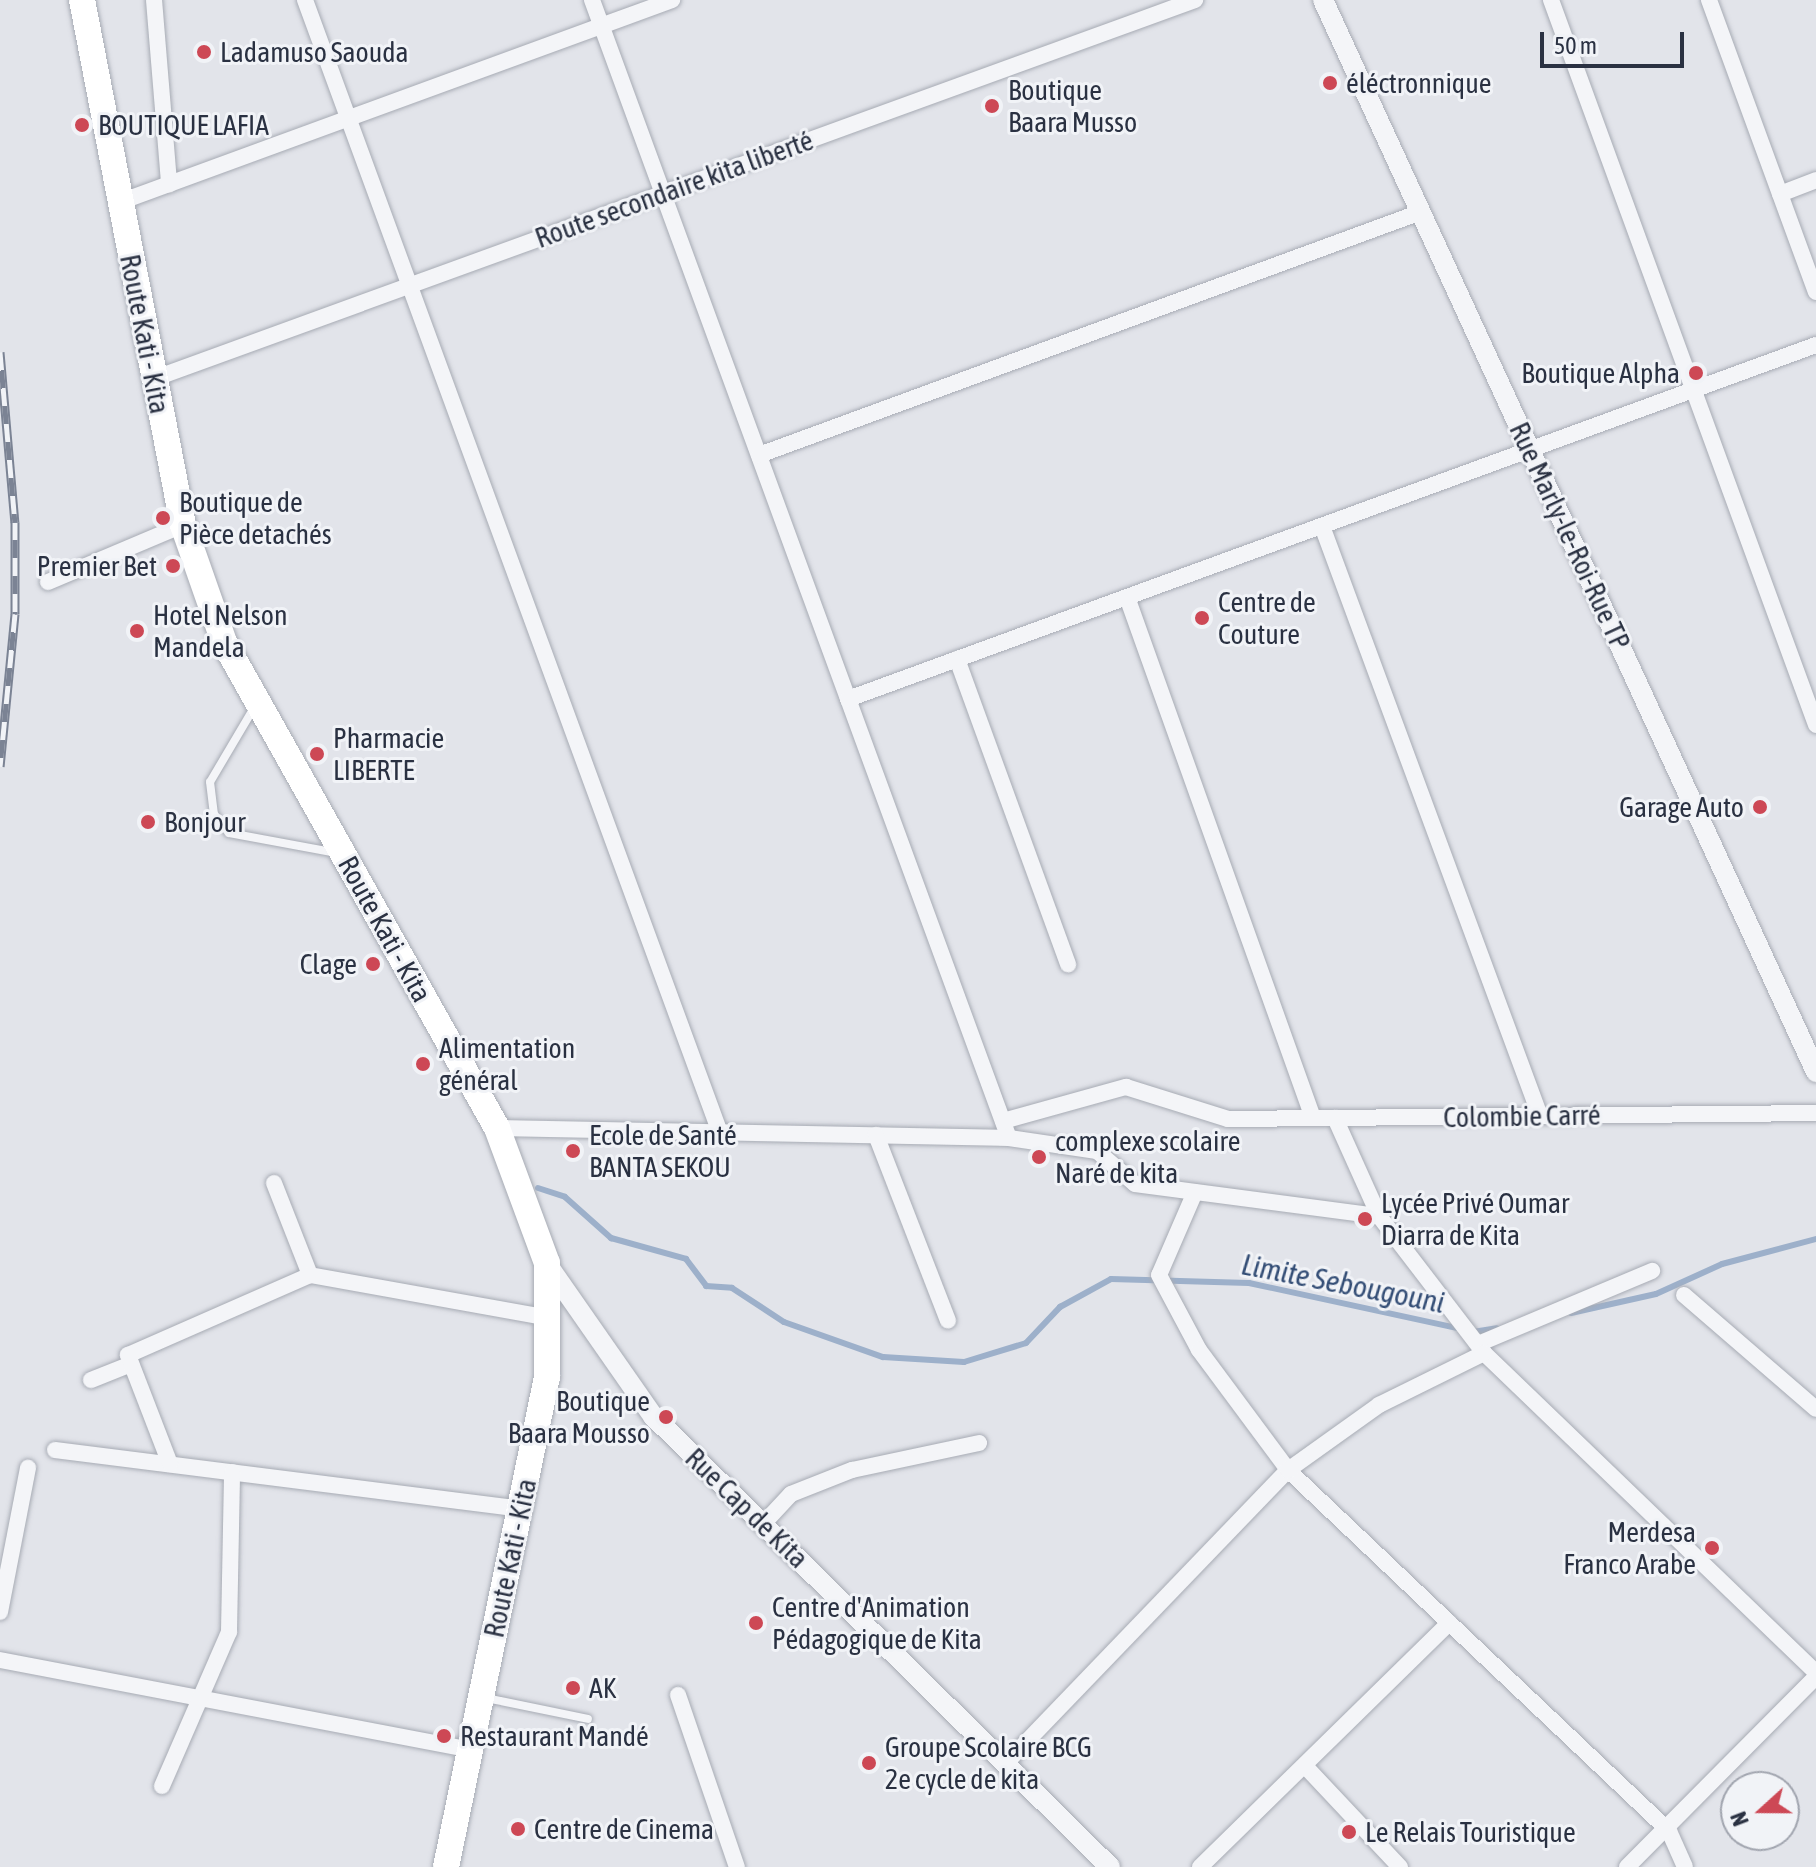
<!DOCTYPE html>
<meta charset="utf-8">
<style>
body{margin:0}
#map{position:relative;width:1816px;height:1867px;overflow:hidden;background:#e2e4ea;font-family:"Asap Condensed",sans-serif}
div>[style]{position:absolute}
.stream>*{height:6px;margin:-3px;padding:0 3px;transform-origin:3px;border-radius:3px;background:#9db0ca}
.roads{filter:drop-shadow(0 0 2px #a7abb4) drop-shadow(0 0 2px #a7abb4)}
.service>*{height:8px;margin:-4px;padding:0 4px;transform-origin:4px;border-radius:4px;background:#f4f5f8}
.minor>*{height:16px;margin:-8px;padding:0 8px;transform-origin:8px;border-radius:8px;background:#f4f5f8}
.tertiary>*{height:20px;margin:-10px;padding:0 10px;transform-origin:10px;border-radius:10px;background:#f4f5f8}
.primary>*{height:26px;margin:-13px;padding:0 13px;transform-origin:13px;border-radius:13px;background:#fff}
.rail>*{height:9px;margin-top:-4.5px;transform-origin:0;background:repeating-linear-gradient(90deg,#f1f3f7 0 18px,#7b8394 0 36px);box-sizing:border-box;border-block:2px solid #7b8394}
.dots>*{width:22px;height:22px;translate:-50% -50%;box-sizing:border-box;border:4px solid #f1f3f7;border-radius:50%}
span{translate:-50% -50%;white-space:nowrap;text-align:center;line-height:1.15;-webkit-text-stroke:6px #f1f3f7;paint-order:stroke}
.poi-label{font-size:28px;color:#2a3142}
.left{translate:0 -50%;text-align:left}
.right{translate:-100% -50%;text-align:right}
.street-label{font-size:28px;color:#2a3142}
.water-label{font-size:30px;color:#344e76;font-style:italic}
.north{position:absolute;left:1720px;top:1771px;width:80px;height:80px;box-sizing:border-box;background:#f1f3f7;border:2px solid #a1a5af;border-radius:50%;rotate:249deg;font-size:22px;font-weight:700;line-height:32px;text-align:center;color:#2a3142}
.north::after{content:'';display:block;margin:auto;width:28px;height:36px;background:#cd4855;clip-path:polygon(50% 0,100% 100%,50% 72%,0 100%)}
.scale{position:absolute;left:1540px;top:32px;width:144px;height:36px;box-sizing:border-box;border:4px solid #2a3142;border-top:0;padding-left:10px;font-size:24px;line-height:28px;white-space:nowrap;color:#2a3142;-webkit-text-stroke:6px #f1f3f7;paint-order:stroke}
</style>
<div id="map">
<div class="stream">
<div style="left:538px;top:1188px;width:28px;rotate:18deg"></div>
<div style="left:565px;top:1197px;width:62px;rotate:41.7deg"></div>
<div style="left:611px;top:1238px;width:78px;rotate:15.6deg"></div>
<div style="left:686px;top:1259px;width:34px;rotate:53deg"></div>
<div style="left:706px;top:1286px;width:26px;rotate:4deg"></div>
<div style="left:732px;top:1288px;width:62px;rotate:33.2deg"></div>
<div style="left:784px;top:1322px;width:105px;rotate:19.5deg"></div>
<div style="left:883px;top:1357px;width:81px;rotate:3.5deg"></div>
<div style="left:964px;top:1362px;width:65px;rotate:-17deg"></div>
<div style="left:1026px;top:1343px;width:50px;rotate:-46.6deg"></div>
<div style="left:1060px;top:1307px;width:58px;rotate:-28.8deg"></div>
<div style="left:1111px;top:1279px;width:138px;rotate:1.7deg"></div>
<div style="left:1249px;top:1283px;width:218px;rotate:12.2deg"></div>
<div style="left:1571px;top:1313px;width:87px;rotate:-12.6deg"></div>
<div style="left:1656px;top:1294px;width:72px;rotate:-24.4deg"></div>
<div style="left:1722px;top:1264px;width:97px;rotate:-14.9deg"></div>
<div style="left:1473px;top:1332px;width:24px;rotate:-9deg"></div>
</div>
<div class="roads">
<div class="service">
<div style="left:255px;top:706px;width:88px;rotate:120.6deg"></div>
<div style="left:210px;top:782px;width:32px;rotate:83deg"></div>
<div style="left:214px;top:814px;width:24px;rotate:52deg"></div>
<div style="left:229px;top:833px;width:110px;rotate:10.5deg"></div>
<div style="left:486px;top:1698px;width:104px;rotate:11.6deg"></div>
</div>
<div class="minor">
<div style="left:154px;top:0;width:185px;rotate:85.3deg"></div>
<div style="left:305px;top:0;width:1203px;rotate:69.88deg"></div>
<div style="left:592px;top:0;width:1212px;rotate:69.88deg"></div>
<div style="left:1551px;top:0;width:772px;rotate:69.92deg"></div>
<div style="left:1709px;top:0;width:311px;rotate:69.9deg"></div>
<div style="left:1780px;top:194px;width:39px;rotate:-21deg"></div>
<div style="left:120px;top:202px;width:588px;rotate:-20.1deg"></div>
<div style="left:153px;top:379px;width:1109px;rotate:-19.99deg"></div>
<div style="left:759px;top:455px;width:705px;rotate:-20.16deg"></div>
<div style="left:1322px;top:526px;width:629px;rotate:69.72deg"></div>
<div style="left:48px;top:582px;width:147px;rotate:-22.9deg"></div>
<div style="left:1127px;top:597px;width:553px;rotate:70.35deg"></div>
<div style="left:957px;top:659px;width:325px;rotate:70deg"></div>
<div style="left:848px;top:699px;width:1031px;rotate:-20.09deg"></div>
<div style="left:1335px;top:1118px;width:107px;rotate:65.8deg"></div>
<div style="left:1379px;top:1216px;width:173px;rotate:52.5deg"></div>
<div style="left:1484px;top:1353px;width:460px;rotate:43.9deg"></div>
<div style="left:1003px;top:1121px;width:128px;rotate:-15.5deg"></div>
<div style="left:1126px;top:1087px;width:107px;rotate:17.4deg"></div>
<div style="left:1228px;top:1119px;width:588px;rotate:-0.58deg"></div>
<div style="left:497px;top:1128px;width:512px;rotate:1.12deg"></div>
<div style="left:1009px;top:1138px;width:89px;rotate:8.4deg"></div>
<div style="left:1097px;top:1151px;width:50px;rotate:41deg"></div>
<div style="left:1135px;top:1184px;width:246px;rotate:7.5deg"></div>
<div style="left:876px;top:1135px;width:199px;rotate:68.8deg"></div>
<div style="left:274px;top:1183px;width:99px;rotate:68.6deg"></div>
<div style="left:1195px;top:1192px;width:90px;rotate:113.4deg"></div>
<div style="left:1159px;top:1275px;width:85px;rotate:61.9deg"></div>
<div style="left:1199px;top:1350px;width:149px;rotate:53.4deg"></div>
<div style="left:1288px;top:1470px;width:525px;rotate:43.46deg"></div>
<div style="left:1669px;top:1831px;width:39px;rotate:66deg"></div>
<div style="left:1684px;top:1295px;width:174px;rotate:40.8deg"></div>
<div style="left:1478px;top:1344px;width:189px;rotate:-22.8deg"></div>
<div style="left:91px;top:1380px;width:43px;rotate:-21.8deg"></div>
<div style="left:55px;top:1450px;width:469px;rotate:7.2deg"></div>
<div style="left:170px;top:1464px;width:117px;rotate:-111.1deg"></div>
<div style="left:128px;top:1355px;width:199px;rotate:-23.7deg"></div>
<div style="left:310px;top:1275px;width:244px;rotate:10.2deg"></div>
<div style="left:763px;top:1524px;width:41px;rotate:-47deg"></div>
<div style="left:791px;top:1494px;width:66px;rotate:-21.5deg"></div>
<div style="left:852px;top:1470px;width:130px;rotate:-12deg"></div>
<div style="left:0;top:1612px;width:147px;rotate:-79deg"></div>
<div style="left:0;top:1660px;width:479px;rotate:10.8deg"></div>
<div style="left:678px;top:1695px;width:182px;rotate:71.1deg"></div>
<div style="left:1007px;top:1762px;width:405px;rotate:-46.1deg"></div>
<div style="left:1288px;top:1470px;width:112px;rotate:-35.5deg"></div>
<div style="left:1379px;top:1405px;width:117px;rotate:-26.3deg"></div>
<div style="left:1305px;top:1766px;width:139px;rotate:46.8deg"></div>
<div style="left:162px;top:1786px;width:168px;rotate:-66.5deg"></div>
<div style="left:229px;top:1632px;width:160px;rotate:-88.9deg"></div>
<div style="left:1200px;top:1867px;width:349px;rotate:-44.4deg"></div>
<div style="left:1627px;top:1867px;width:268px;rotate:-45.2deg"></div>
</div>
<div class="tertiary">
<div style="left:1323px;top:0;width:1180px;rotate:65.3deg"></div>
<div style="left:549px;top:1267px;width:182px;rotate:55.1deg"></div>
<div style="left:653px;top:1416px;width:642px;rotate:44.62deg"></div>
</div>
<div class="primary">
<div style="left:82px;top:0;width:535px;rotate:79.11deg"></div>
<div style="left:183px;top:525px;width:124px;rotate:70.7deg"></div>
<div style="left:224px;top:642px;width:557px;rotate:60.68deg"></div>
<div style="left:497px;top:1128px;width:144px;rotate:69.7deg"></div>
<div style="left:547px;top:1263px;width:114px;rotate:90deg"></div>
<div style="left:547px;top:1377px;width:500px;rotate:101.65deg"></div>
</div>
</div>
<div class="rail">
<div style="left:0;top:352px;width:171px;rotate:85deg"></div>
<div style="left:15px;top:522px;width:92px;rotate:90deg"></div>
<div style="left:15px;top:614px;width:153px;rotate:95.6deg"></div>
</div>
<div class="dots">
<div style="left:204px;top:52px;background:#cd4855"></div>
<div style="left:1330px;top:83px;background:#cd4855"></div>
<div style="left:992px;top:106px;background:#cd4855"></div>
<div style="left:82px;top:125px;background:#cd4855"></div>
<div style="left:1696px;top:373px;background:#cd4855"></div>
<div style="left:163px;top:518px;background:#cd4855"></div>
<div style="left:173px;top:566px;background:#cd4855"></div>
<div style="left:1202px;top:618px;background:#cd4855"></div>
<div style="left:137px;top:631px;background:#cd4855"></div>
<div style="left:317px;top:754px;background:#cd4855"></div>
<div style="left:1760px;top:807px;background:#cd4855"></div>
<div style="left:148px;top:822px;background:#cd4855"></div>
<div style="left:373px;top:964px;background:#cd4855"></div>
<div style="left:423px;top:1064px;background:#cd4855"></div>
<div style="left:573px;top:1151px;background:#cd4855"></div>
<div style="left:1039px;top:1157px;background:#cd4855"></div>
<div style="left:1365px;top:1219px;background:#cd4855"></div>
<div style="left:666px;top:1417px;background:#cd4855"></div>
<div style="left:1712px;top:1548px;background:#cd4855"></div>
<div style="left:756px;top:1623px;background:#cd4855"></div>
<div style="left:573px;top:1688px;background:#cd4855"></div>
<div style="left:444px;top:1736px;background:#cd4855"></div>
<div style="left:869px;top:1763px;background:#cd4855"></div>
<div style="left:518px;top:1829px;background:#cd4855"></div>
<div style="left:1349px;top:1832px;background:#cd4855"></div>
</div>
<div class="poi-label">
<span class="left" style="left:220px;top:52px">Ladamuso Saouda</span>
<span class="left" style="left:1346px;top:83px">éléctronnique</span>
<span class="left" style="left:1008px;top:106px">Boutique<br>Baara Musso</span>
<span class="left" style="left:98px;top:125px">BOUTIQUE LAFIA</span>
<span class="right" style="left:1680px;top:373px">Boutique Alpha</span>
<span class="left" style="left:179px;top:518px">Boutique de<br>Pièce detachés</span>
<span class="right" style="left:157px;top:566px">Premier Bet</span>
<span class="left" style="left:1218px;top:618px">Centre de<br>Couture</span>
<span class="left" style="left:153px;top:631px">Hotel Nelson<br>Mandela</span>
<span class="left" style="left:333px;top:754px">Pharmacie<br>LIBERTE</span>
<span class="right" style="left:1744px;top:807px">Garage Auto</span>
<span class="left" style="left:164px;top:822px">Bonjour</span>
<span class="right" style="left:357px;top:964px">Clage</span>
<span class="left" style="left:439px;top:1064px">Alimentation<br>général</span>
<span class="left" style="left:589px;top:1151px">Ecole de Santé<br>BANTA SEKOU</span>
<span class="left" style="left:1055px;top:1157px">complexe scolaire<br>Naré de kita</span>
<span class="left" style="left:1381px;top:1219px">Lycée Privé Oumar<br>Diarra de Kita</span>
<span class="right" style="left:650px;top:1417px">Boutique<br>Baara Mousso</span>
<span class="right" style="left:1696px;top:1548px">Merdesa<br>Franco Arabe</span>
<span class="left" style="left:772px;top:1623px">Centre d'Animation<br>Pédagogique de Kita</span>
<span class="left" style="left:589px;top:1688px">AK</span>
<span class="left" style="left:460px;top:1736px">Restaurant Mandé</span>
<span class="left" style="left:885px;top:1763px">Groupe Scolaire BCG<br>2e cycle de kita</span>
<span class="left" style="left:534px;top:1829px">Centre de Cinema</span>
<span class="left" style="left:1365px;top:1832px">Le Relais Touristique</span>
</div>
<div class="street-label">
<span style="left:674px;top:189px;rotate:-20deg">Route secondaire kita liberté</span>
<span style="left:145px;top:334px;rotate:79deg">Route Kati - Kita</span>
<span style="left:1570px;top:536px;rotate:65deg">Rue Marly-le-Roi-Rue TP</span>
<span style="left:385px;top:929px;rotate:61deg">Route Kati - Kita</span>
<span style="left:1522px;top:1116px;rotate:-1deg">Colombie Carré</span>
<span style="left:747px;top:1508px;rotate:44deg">Rue Cap de Kita</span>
<span style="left:510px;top:1558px;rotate:-78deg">Route Kati - Kita</span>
</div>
<div class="water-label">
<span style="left:1343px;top:1283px;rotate:11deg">Limite Sebougouni</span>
</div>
<div class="north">N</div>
<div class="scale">50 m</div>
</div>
